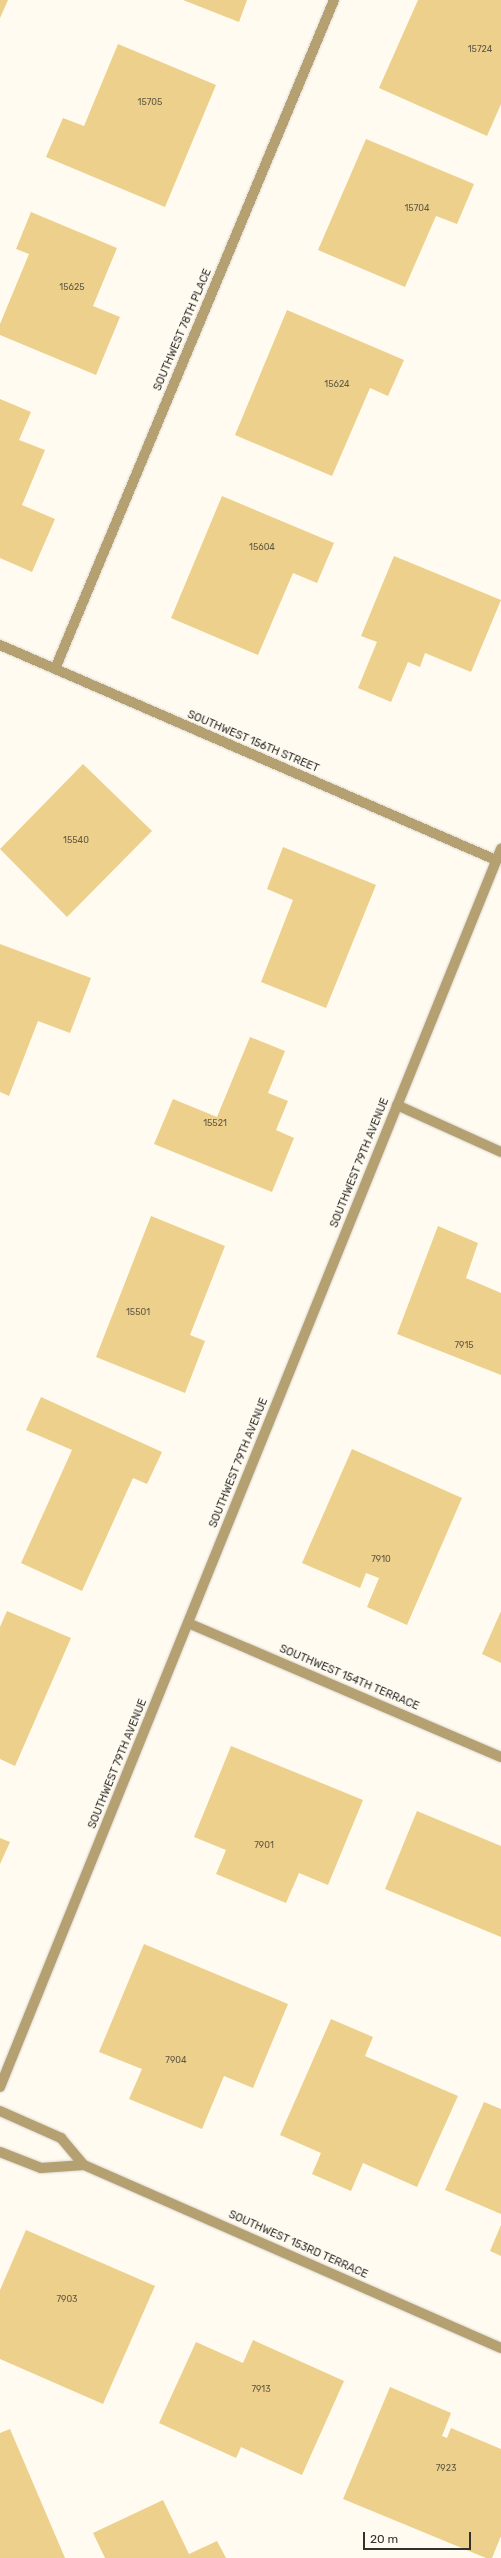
<!DOCTYPE html>
<style>
body{margin:0}
#map{position:relative;width:501px;height:2558px;overflow:hidden;background:#fffbf1;font-family:Rubik,sans-serif}
div>[style]{position:absolute}
.building>*{inset:0;background:#edd08b}
.roads{filter:drop-shadow(0 0 1px #dad7ce) drop-shadow(0 0 1px #dad7ce)}
.street>*{height:10px;margin:-5px;padding:0 5px;transform-origin:5px;border-radius:5px;background:#b4a070}
span{translate:-50% -50%;white-space:nowrap;text-align:center;line-height:1.15;-webkit-text-stroke:4px #fffbf1;paint-order:stroke}
.number-label{font-size:9px;color:#625944}
.number-label span{-webkit-text-stroke-width:0}
.street-label{font-size:11px;color:#33312d}
.scale{position:absolute;left:363px;top:2532px;width:108px;height:18px;box-sizing:border-box;border:2px solid #33312d;border-top:0;padding-left:5px;font-size:12px;line-height:14px;white-space:nowrap;color:#33312d;-webkit-text-stroke:3px #fffbf1;paint-order:stroke}
</style>
<div id="map">
<div class="building">
<div style="clip-path:polygon(0 0,8px 0,0 18px)"></div>
<div style="clip-path:polygon(183px 0,247px 0,239px 22px)"></div>
<div style="clip-path:polygon(418px 0,501px 0,501px 104px,487px 136px,379px 88px)"></div>
<div style="clip-path:polygon(118px 44px,216px 85px,165px 207px,46px 157px,63px 118px,84px 126px)"></div>
<div style="clip-path:polygon(366px 139px,474px 184px,457px 224px,436px 216px,405px 287px,318px 250px)"></div>
<div style="clip-path:polygon(31px 212px,117px 248px,93px 306px,120px 317px,96px 375px,0 335px,0 324px,29px 254px,16px 249px)"></div>
<div style="clip-path:polygon(287px 310px,404px 360px,388px 396px,370px 388px,332px 476px,235px 435px)"></div>
<div style="clip-path:polygon(0 399px,31px 412px,19px 440px,45px 450px,22px 505px,55px 519px,32px 572px,0 558px)"></div>
<div style="clip-path:polygon(222px 496px,334px 543px,317px 583px,293px 573px,258px 655px,171px 618px)"></div>
<div style="clip-path:polygon(394px 556px,501px 600px,471px 672px,425px 653px,420px 667px,408px 662px,391px 702px,358px 688px,377px 642px,361px 636px)"></div>
<div style="clip-path:polygon(83px 764px,152px 831px,67px 917px,0 849px)"></div>
<div style="clip-path:polygon(283px 847px,376px 885px,326px 1008px,261px 982px,293px 900px,267px 889px)"></div>
<div style="clip-path:polygon(0 944px,91px 978px,70px 1033px,38px 1021px,9px 1096px,0 1092px)"></div>
<div style="clip-path:polygon(250px 1037px,285px 1051px,268px 1093px,288px 1101px,276px 1130px,294px 1138px,272px 1192px,154px 1144px,173px 1099px,217px 1117px)"></div>
<div style="clip-path:polygon(151px 1216px,225px 1246px,190px 1335px,205px 1341px,185px 1393px,96px 1357px)"></div>
<div style="clip-path:polygon(438px 1226px,478px 1243px,466px 1278px,501px 1293px,501px 1375px,397px 1334px)"></div>
<div style="clip-path:polygon(41px 1397px,162px 1452px,147px 1484px,133px 1478px,82px 1591px,21px 1563px,72px 1450px,26px 1430px)"></div>
<div style="clip-path:polygon(352px 1449px,462px 1498px,407px 1625px,367px 1607px,379px 1578px,366px 1573px,360px 1588px,302px 1563px)"></div>
<div style="clip-path:polygon(7px 1611px,71px 1638px,15px 1766px,0 1759px,0 1627px)"></div>
<div style="clip-path:polygon(501px 1611px,501px 1663px,482px 1654px)"></div>
<div style="clip-path:polygon(231px 1746px,363px 1800px,328px 1885px,299px 1873px,286px 1903px,216px 1874px,226px 1850px,194px 1837px)"></div>
<div style="clip-path:polygon(417px 1811px,501px 1846px,501px 1937px,385px 1889px)"></div>
<div style="clip-path:polygon(0 1838px,10px 1842px,0 1864px)"></div>
<div style="clip-path:polygon(144px 1944px,288px 2004px,253px 2088px,224px 2076px,202px 2129px,129px 2099px,142px 2069px,99px 2052px)"></div>
<div style="clip-path:polygon(331px 2019px,373px 2037px,365px 2056px,458px 2096px,417px 2187px,363px 2163px,351px 2191px,312px 2174px,321px 2153px,280px 2135px)"></div>
<div style="clip-path:polygon(484px 2102px,501px 2109px,501px 2214px,445px 2190px)"></div>
<div style="clip-path:polygon(501px 2225px,501px 2256px,490px 2251px)"></div>
<div style="clip-path:polygon(26px 2230px,155px 2286px,103px 2404px,0 2359px,0 2290px)"></div>
<div style="clip-path:polygon(253px 2340px,344px 2381px,302px 2475px,241px 2447px,236px 2458px,159px 2423px,196px 2342px,243px 2363px)"></div>
<div style="clip-path:polygon(390px 2387px,451px 2413px,442px 2436px,447px 2438px,451px 2428px,501px 2449px,501px 2536px,492px 2558px,486px 2558px,343px 2499px)"></div>
<div style="clip-path:polygon(10px 2429px,65px 2558px,0 2558px,0 2433px)"></div>
<div style="clip-path:polygon(163px 2500px,189px 2554px,217px 2541px,226px 2558px,105px 2558px,93px 2533px)"></div>
</div>
<div class="roads">
<div class="street">
<div style="left:0;top:645px;width:541px;rotate:23.44deg"></div>
<div style="left:55px;top:669px;width:725px;rotate:-67.36deg"></div>
<div style="left:397px;top:1105px;width:114px;rotate:24.3deg"></div>
<div style="left:188px;top:1623px;width:340px;rotate:23.2deg"></div>
<div style="left:0;top:2087px;width:1336px;rotate:-67.97deg"></div>
<div style="left:0;top:2111px;width:67px;rotate:23.9deg"></div>
<div style="left:61px;top:2138px;width:35px;rotate:50deg"></div>
<div style="left:84px;top:2165px;width:455px;rotate:23.7deg"></div>
<div style="left:0;top:2152px;width:44px;rotate:21.3deg"></div>
<div style="left:41px;top:2168px;width:43px;rotate:-4deg"></div>
</div>
</div>
<div class="number-label">
<span style="left:480px;top:49px">15724</span>
<span style="left:150px;top:102px">15705</span>
<span style="left:417px;top:208px">15704</span>
<span style="left:72px;top:287px">15625</span>
<span style="left:337px;top:384px">15624</span>
<span style="left:262px;top:547px">15604</span>
<span style="left:76px;top:840px">15540</span>
<span style="left:215px;top:1123px">15521</span>
<span style="left:138px;top:1312px">15501</span>
<span style="left:464px;top:1345px">7915</span>
<span style="left:381px;top:1559px">7910</span>
<span style="left:264px;top:1845px">7901</span>
<span style="left:176px;top:2060px">7904</span>
<span style="left:67px;top:2299px">7903</span>
<span style="left:261px;top:2389px">7913</span>
<span style="left:446px;top:2468px">7923</span>
</div>
<div class="street-label">
<span style="left:183px;top:330px;rotate:-67deg">SOUTHWEST 78TH PLACE</span>
<span style="left:253px;top:742px;rotate:23deg">SOUTHWEST 156TH STREET</span>
<span style="left:360px;top:1163px;rotate:-68deg">SOUTHWEST 79TH AVENUE</span>
<span style="left:239px;top:1463px;rotate:-68deg">SOUTHWEST 79TH AVENUE</span>
<span style="left:349px;top:1678px;rotate:23deg">SOUTHWEST 154TH TERRACE</span>
<span style="left:118px;top:1764px;rotate:-68deg">SOUTHWEST 79TH AVENUE</span>
<span style="left:298px;top:2245px;rotate:24deg">SOUTHWEST 153RD TERRACE</span>
</div>
<div class="scale">20 m</div>
</div>
